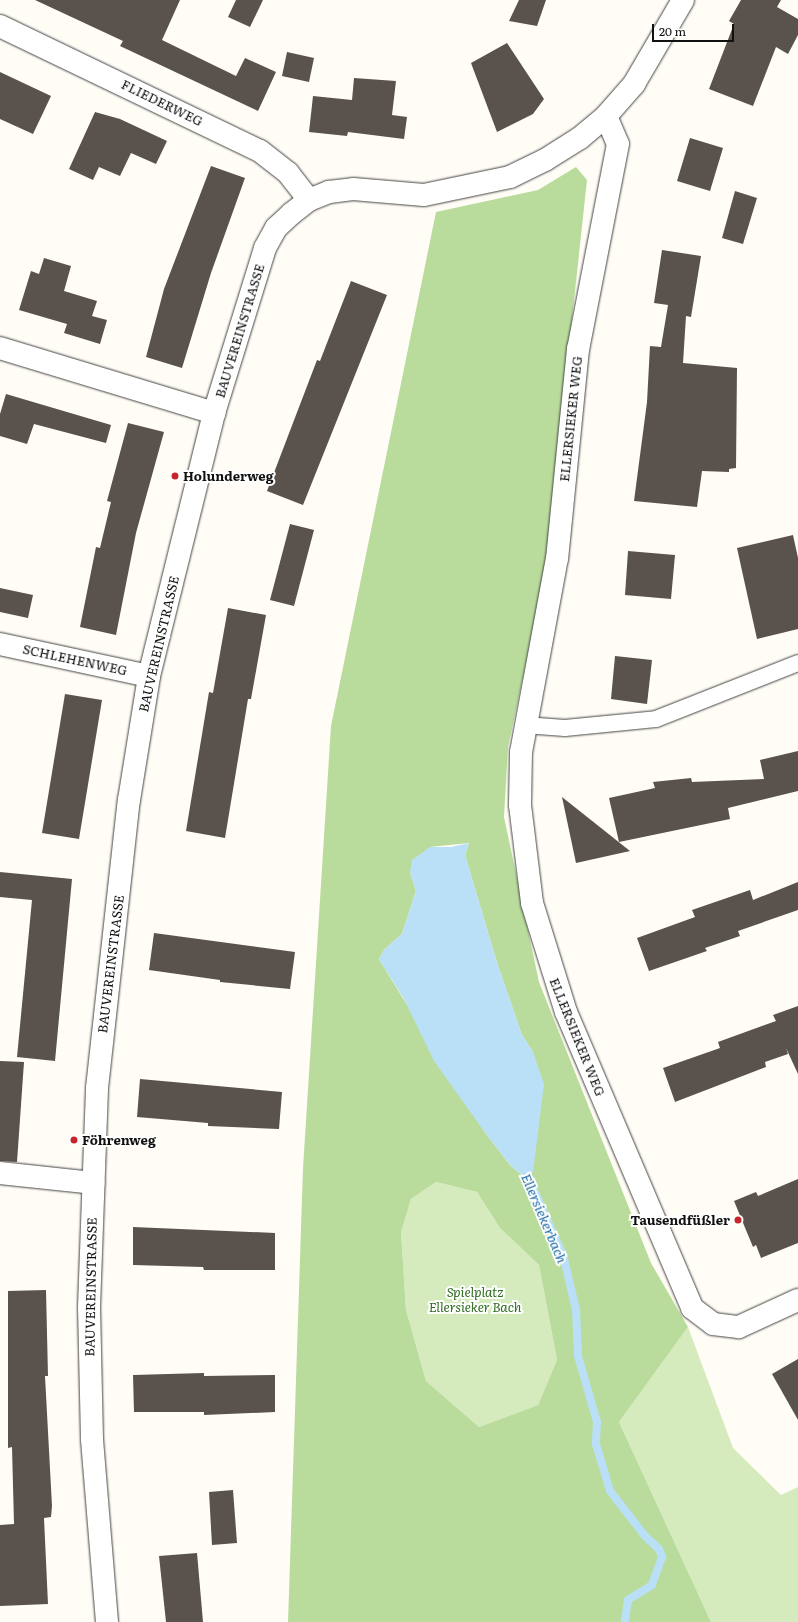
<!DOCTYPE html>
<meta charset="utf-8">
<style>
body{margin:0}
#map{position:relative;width:798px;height:1622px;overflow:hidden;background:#fffdf5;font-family:Literata,serif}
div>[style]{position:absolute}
.green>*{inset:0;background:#d5ebbd}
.forest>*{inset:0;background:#b9dc9c}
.water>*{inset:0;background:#b9e0f7}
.stream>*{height:8px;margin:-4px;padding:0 4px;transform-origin:4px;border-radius:4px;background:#b9e0f7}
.building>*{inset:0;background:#5a524d}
.roads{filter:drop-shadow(0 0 1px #444) drop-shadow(0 0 1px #444)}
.service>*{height:16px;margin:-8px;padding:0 8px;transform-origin:8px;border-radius:8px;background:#fff}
.minor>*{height:22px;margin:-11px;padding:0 11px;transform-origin:11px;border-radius:11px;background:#fff}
.dots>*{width:11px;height:11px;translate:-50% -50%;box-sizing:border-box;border:2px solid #fff;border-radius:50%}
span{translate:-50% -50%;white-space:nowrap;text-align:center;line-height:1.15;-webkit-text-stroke:4px #fff;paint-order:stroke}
.street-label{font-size:13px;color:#111}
.poi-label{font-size:13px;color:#111;font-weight:700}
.left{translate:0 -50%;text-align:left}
.right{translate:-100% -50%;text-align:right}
.park-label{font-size:13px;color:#2f6b1f;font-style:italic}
.water-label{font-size:14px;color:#1768a6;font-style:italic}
.scale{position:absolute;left:652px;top:24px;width:82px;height:18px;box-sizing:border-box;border:2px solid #111;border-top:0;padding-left:5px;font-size:12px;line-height:14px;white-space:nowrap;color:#111;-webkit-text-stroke:3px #fff;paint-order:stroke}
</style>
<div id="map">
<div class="green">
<div style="clip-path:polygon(436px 1182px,477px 1192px,500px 1228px,539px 1265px,557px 1360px,538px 1405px,479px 1427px,426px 1381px,406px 1310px,401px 1232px,411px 1199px)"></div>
<div style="clip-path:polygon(688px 1327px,733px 1448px,781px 1495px,798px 1487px,798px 1622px,711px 1622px,619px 1422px)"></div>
</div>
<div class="forest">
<div style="clip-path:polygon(evenodd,576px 167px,587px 180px,544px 579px,508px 747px,504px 817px,539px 982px,651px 1263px,688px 1327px,619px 1422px,711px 1622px,288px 1622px,303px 1168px,331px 726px,436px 212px,538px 190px,576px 167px,469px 843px,465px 855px,497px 963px,522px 1035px,533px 1052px,527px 1179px,511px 1166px,486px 1134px,379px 959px,385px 949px,402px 934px,416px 891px,410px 872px,430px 847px,469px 843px,576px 167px,436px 1182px,477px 1192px,500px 1228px,539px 1265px,557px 1360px,538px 1405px,479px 1427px,426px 1381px,406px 1310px,401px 1232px,411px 1199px,436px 1182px)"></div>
</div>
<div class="water">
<div style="clip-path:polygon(469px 843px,465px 855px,497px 963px,522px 1035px,533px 1052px,544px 1084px,533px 1172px,527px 1179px,511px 1166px,486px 1134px,434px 1061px,404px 999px,379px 959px,385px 949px,402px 934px,416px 891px,410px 872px,412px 860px,430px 847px,451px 847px)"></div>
</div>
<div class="stream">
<div style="left:524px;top:1168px;width:95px;rotate:65.9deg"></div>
<div style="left:563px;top:1255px;width:57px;rotate:76.7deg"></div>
<div style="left:576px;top:1310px;width:46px;rotate:87.5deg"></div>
<div style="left:578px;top:1356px;width:69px;rotate:73.9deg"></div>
<div style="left:597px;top:1422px;width:22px;rotate:93deg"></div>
<div style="left:596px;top:1444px;width:49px;rotate:73.4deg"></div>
<div style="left:610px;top:1491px;width:57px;rotate:52.1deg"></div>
<div style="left:645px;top:1536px;width:19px;rotate:43deg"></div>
<div style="left:659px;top:1549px;width:9px;rotate:69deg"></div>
<div style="left:662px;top:1557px;width:30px;rotate:110deg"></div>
<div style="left:652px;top:1585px;width:28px;rotate:148deg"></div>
<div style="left:628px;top:1600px;width:22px;rotate:98deg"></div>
</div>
<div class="building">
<div style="clip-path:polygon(35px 0,180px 0,162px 40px,236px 76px,245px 58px,276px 72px,258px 111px,120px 46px,123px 41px)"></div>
<div style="clip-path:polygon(236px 0,263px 0,250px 27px,228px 17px)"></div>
<div style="clip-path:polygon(519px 0,546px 0,537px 26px,509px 21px)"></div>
<div style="clip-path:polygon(741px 0,781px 0,777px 7px,798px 19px,798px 35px,788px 54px,776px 47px,753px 106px,709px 89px,734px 24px,729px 21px)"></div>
<div style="clip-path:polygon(507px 43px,544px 99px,533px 114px,497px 132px,471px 63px)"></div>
<div style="clip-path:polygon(287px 52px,314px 58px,309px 82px,282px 76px)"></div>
<div style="clip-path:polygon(0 72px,51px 96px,33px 134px,0 119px)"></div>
<div style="clip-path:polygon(354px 78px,396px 81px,392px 115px,407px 117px,404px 139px,348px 132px,347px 136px,309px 132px,313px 96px,352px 100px)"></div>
<div style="clip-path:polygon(95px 112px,120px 119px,167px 141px,156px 164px,131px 153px,120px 176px,99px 167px,93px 180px,69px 169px)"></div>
<div style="clip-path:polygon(690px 138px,723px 148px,710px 191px,677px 181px)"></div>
<div style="clip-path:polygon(211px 166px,245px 178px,211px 273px,182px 368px,146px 357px,164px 289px)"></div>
<div style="clip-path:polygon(735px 191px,757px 198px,743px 244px,722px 238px)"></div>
<div style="clip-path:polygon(662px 250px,701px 256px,691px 317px,686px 316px,683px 363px,737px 368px,736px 468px,729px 469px,729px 472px,702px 471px,697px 507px,634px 501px,647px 402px,650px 346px,661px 347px,668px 305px,654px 303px)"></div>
<div style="clip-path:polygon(44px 258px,71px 266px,64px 291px,97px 301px,92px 316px,107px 320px,100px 344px,64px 333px,67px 324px,19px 310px,31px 271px,39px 274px)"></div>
<div style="clip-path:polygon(351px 281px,387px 295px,303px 505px,267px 491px,317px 360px,320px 361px)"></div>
<div style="clip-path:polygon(6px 394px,111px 425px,106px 443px,34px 424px,27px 444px,0 436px,0 414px)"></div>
<div style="clip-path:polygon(128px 423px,164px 432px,136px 533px,116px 635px,80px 627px,96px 547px,100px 548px,111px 502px,107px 501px)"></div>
<div style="clip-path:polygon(290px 524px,314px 530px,294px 606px,270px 600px)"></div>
<div style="clip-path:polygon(793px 535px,798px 558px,798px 629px,757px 639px,737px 548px)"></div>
<div style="clip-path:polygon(628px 551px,675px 555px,671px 599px,625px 595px)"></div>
<div style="clip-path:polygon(0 588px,33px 595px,28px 618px,0 612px)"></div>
<div style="clip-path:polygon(228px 608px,266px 615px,251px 699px,248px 699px,225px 838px,186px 831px,209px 692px,213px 693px)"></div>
<div style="clip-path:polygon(615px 656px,652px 660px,647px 704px,611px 699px)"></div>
<div style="clip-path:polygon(65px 694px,102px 700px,79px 839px,42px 833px)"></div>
<div style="clip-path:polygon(798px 751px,798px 791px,728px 808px,730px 819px,619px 842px,609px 798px,655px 788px,653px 782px,691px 778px,692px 782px,764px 779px,760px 760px)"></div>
<div style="clip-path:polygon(562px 797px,630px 851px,576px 863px)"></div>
<div style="clip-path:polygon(0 872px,72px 879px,55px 1061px,17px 1057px,32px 900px,0 897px)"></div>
<div style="clip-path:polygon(798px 882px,798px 910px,738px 931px,740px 936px,705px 948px,707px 951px,649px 971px,637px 938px,695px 917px,692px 910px,750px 890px,753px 900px)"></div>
<div style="clip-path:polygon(154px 933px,295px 952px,290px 989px,220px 982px,220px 980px,149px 970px)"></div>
<div style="clip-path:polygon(798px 1006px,798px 1074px,786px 1048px,788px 1054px,765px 1062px,766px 1067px,675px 1102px,663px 1068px,720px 1048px,718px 1042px,776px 1021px,773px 1015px)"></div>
<div style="clip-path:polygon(0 1061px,24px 1062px,17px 1162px,0 1161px)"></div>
<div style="clip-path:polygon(140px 1079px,282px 1092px,279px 1129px,208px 1126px,208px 1123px,137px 1117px)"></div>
<div style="clip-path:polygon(798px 1179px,798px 1243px,761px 1258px,756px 1245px,753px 1247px,734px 1201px,756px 1192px,758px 1196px)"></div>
<div style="clip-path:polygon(133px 1227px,275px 1233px,275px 1270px,204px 1270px,203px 1267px,133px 1265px)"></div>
<div style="clip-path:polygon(46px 1290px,48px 1376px,45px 1376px,52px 1506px,51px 1517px,44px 1518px,48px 1604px,0 1606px,0 1525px,14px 1524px,12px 1447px,8px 1448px,8px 1291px)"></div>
<div style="clip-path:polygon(798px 1359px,798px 1420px,772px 1374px)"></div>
<div style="clip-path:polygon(204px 1373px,204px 1376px,275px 1375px,275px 1412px,204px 1415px,204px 1412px,134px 1412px,133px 1375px)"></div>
<div style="clip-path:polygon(233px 1490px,237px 1543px,212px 1545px,209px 1492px)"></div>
<div style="clip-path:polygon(197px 1553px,203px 1622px,166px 1622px,159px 1556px)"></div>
</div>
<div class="roads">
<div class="service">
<div style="left:524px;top:725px;width:41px;rotate:4.2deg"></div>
<div style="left:565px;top:728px;width:91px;rotate:-5.6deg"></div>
<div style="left:656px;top:719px;width:153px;rotate:-21.5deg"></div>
</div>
<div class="minor">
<div style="left:0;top:26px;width:288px;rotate:25.7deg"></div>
<div style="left:260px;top:151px;width:36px;rotate:38deg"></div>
<div style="left:288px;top:173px;width:34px;rotate:52deg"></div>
<div style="left:606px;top:116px;width:30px;rotate:67deg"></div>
<div style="left:618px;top:144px;width:209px;rotate:101deg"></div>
<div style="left:578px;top:349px;width:210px;rotate:95.7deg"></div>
<div style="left:557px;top:558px;width:197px;rotate:100.5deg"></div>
<div style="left:521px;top:752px;width:53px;rotate:91.1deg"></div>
<div style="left:520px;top:805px;width:99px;rotate:83deg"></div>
<div style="left:532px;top:903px;width:114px;rotate:72.7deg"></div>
<div style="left:566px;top:1012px;width:322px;rotate:66.9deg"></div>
<div style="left:692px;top:1308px;width:26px;rotate:37deg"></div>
<div style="left:713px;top:1324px;width:26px;rotate:7deg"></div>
<div style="left:739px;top:1327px;width:65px;rotate:-24.6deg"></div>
<div style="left:0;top:348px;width:224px;rotate:16.9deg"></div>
<div style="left:0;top:644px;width:152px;rotate:12.1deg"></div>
<div style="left:0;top:1173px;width:94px;rotate:6.1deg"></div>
<div style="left:107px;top:1622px;width:184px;rotate:-94.7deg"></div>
<div style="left:92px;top:1439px;width:132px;rotate:-91.3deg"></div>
<div style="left:89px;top:1307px;width:219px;rotate:-87.9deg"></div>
<div style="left:97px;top:1088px;width:290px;rotate:-83.7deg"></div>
<div style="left:129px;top:800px;width:126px;rotate:-80.8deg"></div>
<div style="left:149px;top:676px;width:271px;rotate:-76.1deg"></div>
<div style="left:214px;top:413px;width:173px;rotate:-72.8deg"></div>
<div style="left:265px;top:248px;width:23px;rotate:-61deg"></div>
<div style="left:276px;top:228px;width:21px;rotate:-43deg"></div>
<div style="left:291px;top:214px;width:23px;rotate:-38deg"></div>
<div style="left:309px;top:200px;width:22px;rotate:-22deg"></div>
<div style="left:329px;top:192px;width:24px;rotate:-7deg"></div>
<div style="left:353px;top:189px;width:71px;rotate:4.8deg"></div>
<div style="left:424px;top:195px;width:88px;rotate:-11.8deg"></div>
<div style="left:510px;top:177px;width:39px;rotate:-26deg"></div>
<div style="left:545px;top:160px;width:41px;rotate:-32.2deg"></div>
<div style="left:580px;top:138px;width:34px;rotate:-40deg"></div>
<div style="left:606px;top:116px;width:43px;rotate:-48.8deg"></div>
<div style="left:634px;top:84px;width:97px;rotate:-59.7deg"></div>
</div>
</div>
<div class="dots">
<div style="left:175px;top:476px;background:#c4262e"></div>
<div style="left:74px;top:1140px;background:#c4262e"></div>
<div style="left:738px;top:1220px;background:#c4262e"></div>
</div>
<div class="street-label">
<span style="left:162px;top:103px;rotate:26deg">FLIEDERWEG</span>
<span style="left:240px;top:331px;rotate:-73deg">BAUVEREINSTRASSE</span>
<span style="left:571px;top:419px;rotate:-84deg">ELLERSIEKER WEG</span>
<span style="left:159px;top:644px;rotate:-77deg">BAUVEREINSTRASSE</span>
<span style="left:75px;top:660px;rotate:12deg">SCHLEHENWEG</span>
<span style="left:111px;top:964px;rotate:-83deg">BAUVEREINSTRASSE</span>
<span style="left:577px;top:1037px;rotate:68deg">ELLERSIEKER WEG</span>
<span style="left:91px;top:1287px;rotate:-89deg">BAUVEREINSTRASSE</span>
</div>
<div class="poi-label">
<span class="left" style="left:183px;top:476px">Holunderweg</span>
<span class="left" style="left:82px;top:1140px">Föhrenweg</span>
<span class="right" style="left:730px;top:1220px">Tausendfüßler</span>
</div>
<div class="park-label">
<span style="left:475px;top:1300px">Spielplatz<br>Ellersieker Bach</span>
</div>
<div class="water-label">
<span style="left:545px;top:1218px;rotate:67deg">Ellersiekerbach</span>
</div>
<div class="scale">20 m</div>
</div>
